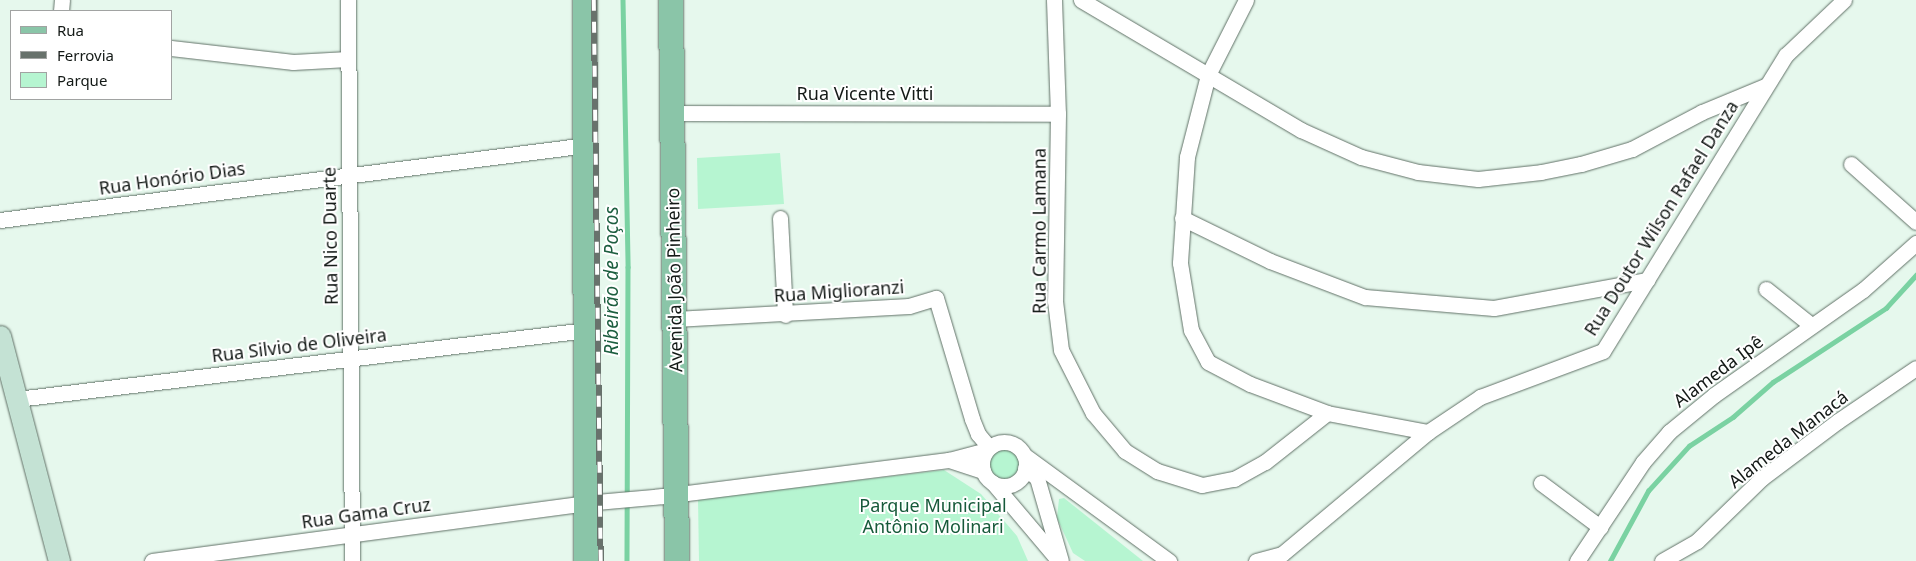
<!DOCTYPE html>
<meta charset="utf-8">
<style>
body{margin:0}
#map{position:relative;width:1916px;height:561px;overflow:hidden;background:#e6f8ed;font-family:"Noto Sans",sans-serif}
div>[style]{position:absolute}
.green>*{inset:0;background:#b6f5d1}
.round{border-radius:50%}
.stream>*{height:4.5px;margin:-2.25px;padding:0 2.25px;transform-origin:2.25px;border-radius:2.25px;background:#7ad2a2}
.roads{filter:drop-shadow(0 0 1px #617167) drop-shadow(0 0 1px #617167)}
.street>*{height:15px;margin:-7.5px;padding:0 7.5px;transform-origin:7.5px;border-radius:7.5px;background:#fff}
.street>.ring{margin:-7.5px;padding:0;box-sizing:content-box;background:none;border:15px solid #fff;border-radius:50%}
.secondary>*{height:21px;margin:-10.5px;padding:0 10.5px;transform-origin:10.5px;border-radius:10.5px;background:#c4e2d4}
.primary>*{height:24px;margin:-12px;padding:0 12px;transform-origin:12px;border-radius:12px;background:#8ac5a8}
.rail>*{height:5.5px;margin-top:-2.75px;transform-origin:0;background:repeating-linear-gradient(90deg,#fff 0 11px,#68726c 0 22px);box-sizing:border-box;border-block:1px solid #68726c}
span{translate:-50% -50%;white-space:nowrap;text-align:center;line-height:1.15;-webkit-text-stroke:4px #fff;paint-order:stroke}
.street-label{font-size:18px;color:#131916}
.park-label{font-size:18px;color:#165a3a}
.water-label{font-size:19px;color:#1c5e3f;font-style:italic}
.legend{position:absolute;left:10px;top:10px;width:162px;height:90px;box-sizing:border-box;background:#fff;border:1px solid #a1a3a2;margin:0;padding:6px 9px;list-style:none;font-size:15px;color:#131916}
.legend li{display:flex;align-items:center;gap:10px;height:25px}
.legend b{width:25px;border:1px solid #a1a3a2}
</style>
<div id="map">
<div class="green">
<div style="clip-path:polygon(780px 153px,784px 204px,698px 209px,697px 158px)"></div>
<div class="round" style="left:989px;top:449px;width:30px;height:30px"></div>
<div style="clip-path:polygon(944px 470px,981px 494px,1017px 536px,1028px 561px,699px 561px,698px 499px)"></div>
<div style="clip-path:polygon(1064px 498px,1143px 561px,1085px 561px,1073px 553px,1057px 518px,1059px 499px)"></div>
</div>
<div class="stream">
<div style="left:623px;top:0;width:267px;rotate:88.9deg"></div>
<div style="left:628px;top:267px;width:294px;rotate:90.2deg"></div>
<div style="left:1610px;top:561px;width:80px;rotate:-61.5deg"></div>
<div style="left:1648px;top:491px;width:61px;rotate:-47.7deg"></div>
<div style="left:1689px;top:446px;width:53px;rotate:-33.4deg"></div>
<div style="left:1733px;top:417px;width:53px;rotate:-41.2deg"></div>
<div style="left:1773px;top:382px;width:135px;rotate:-33.2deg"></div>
<div style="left:1886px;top:308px;width:45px;rotate:-47.7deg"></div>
</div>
<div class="roads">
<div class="street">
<div style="left:348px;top:0;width:561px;rotate:89.59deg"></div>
<div style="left:1054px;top:0;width:114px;rotate:88deg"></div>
<div style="left:1058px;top:114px;width:187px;rotate:90.9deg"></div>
<div style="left:1055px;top:301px;width:49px;rotate:83deg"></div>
<div style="left:1061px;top:350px;width:71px;rotate:63.1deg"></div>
<div style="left:1093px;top:413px;width:50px;rotate:49.9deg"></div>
<div style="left:1125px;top:451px;width:38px;rotate:32deg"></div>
<div style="left:1157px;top:471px;width:47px;rotate:17.3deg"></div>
<div style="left:1202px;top:485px;width:33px;rotate:-11deg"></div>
<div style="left:1234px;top:479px;width:35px;rotate:-29deg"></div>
<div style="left:1265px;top:462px;width:79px;rotate:-38.3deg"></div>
<div style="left:1081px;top:0;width:256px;rotate:30.6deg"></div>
<div style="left:1301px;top:130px;width:66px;rotate:24.2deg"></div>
<div style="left:1361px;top:157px;width:59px;rotate:14.7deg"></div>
<div style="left:1418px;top:172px;width:60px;rotate:6.7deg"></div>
<div style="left:1478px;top:179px;width:63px;rotate:-6.3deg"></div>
<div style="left:1541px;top:172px;width:41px;rotate:-11.3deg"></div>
<div style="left:1581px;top:164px;width:53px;rotate:-16.4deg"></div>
<div style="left:1632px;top:149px;width:79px;rotate:-27.9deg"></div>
<div style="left:1702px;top:112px;width:68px;rotate:-22.4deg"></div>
<div style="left:1246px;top:0;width:84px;rotate:116.9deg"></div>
<div style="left:1208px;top:75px;width:85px;rotate:104.4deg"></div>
<div style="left:1187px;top:157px;width:106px;rotate:93.8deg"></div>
<div style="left:1180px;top:263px;width:68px;rotate:80.7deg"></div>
<div style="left:1191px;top:330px;width:36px;rotate:62deg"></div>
<div style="left:1208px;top:362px;width:47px;rotate:27.6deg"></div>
<div style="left:1250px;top:384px;width:82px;rotate:20.6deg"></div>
<div style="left:1327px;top:413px;width:103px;rotate:10.7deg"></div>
<div style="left:61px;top:11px;width:11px;rotate:-85deg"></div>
<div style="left:171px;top:48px;width:123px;rotate:6.5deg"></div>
<div style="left:293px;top:62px;width:55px;rotate:-3.1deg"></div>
<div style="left:671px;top:113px;width:387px;rotate:0.1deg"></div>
<div style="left:1851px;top:164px;width:87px;rotate:41.7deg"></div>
<div style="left:780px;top:218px;width:97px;rotate:87deg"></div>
<div style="left:1182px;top:218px;width:98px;rotate:26deg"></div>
<div style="left:1270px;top:261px;width:102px;rotate:20.8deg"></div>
<div style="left:1365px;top:297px;width:129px;rotate:4.9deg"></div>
<div style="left:1494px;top:308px;width:156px;rotate:-10.4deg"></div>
<div style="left:0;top:220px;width:592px;rotate:-7.28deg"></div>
<div style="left:1766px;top:289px;width:58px;rotate:38.7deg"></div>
<div style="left:675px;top:319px;width:234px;rotate:-3.2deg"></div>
<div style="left:909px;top:306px;width:28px;rotate:-17deg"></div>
<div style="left:936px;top:298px;width:126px;rotate:73.4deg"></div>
<div style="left:972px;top:419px;width:16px;rotate:68deg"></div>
<div style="left:978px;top:434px;width:17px;rotate:50deg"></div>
<div style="left:17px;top:399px;width:573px;rotate:-6.91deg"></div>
<div class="ring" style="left:982px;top:442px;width:29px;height:29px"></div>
<div style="left:1024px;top:455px;width:180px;rotate:36.2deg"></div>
<div style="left:1025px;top:468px;width:16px;rotate:40deg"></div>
<div style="left:1037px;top:478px;width:86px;rotate:73.9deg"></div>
<div style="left:983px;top:471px;width:36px;rotate:-162deg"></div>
<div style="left:949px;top:460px;width:38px;rotate:-15deg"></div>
<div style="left:993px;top:483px;width:101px;rotate:49.8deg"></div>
<div style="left:1541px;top:483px;width:74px;rotate:36.7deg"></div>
<div style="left:152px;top:561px;width:437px;rotate:-7.6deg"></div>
<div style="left:585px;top:503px;width:78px;rotate:-5.1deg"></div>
<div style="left:663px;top:496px;width:288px;rotate:-7.2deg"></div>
<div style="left:1256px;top:561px;width:27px;rotate:-15deg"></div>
<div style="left:1282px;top:554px;width:190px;rotate:-39.9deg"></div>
<div style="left:1428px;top:432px;width:63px;rotate:-33.9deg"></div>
<div style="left:1480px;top:397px;width:131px;rotate:-20.5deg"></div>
<div style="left:1603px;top:351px;width:348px;rotate:-58.3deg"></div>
<div style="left:1786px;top:55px;width:80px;rotate:-43.5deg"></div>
<div style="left:1577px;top:561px;width:119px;rotate:-56.3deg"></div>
<div style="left:1643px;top:462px;width:40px;rotate:-49deg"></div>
<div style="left:1669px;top:432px;width:58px;rotate:-39.4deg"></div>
<div style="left:1714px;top:395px;width:182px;rotate:-35.2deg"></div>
<div style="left:1863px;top:290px;width:71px;rotate:-41.6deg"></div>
<div style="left:1662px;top:561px;width:40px;rotate:-29.7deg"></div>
<div style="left:1697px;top:541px;width:91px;rotate:-44.1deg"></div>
<div style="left:1762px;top:478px;width:95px;rotate:-36.9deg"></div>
<div style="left:1838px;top:421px;width:94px;rotate:-34.2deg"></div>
</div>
<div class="secondary">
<div style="left:0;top:336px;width:233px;rotate:75.3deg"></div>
</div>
<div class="primary">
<div style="left:585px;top:0;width:561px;rotate:89.9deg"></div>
<div style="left:671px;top:0;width:561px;rotate:89.39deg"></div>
</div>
</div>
<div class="rail">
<div style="left:594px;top:0;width:561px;rotate:89.29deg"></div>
</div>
<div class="street-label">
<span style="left:865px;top:93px">Rua Vicente Vitti</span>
<span style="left:172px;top:178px;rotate:-8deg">Rua Honório Dias</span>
<span style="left:1661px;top:218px;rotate:-58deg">Rua Doutor Wilson Rafael Danza</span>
<span style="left:1039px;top:231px;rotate:-90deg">Rua Carmo Lamana</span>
<span style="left:330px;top:236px;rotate:-91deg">Rua Nico Duarte</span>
<span style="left:674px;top:280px;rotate:-91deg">Avenida João Pinheiro</span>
<span style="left:839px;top:291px;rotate:-4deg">Rua Miglioranzi</span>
<span style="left:299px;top:345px;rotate:-7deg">Rua Silvio de Oliveira</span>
<span style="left:1718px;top:371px;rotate:-37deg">Alameda Ipê</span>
<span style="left:1788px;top:439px;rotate:-38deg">Alameda Manacá</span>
<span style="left:366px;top:513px;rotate:-8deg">Rua Gama Cruz</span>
</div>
<div class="park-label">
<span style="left:933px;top:516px">Parque Municipal<br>Antônio Molinari</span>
</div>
<div class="water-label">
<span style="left:612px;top:281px;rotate:-90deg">Ribeirão de Poços</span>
</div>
<ul class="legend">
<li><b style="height:6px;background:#8ac5a8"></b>Rua</li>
<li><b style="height:6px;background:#68726c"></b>Ferrovia</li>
<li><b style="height:14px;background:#b6f5d1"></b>Parque</li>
</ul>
</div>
